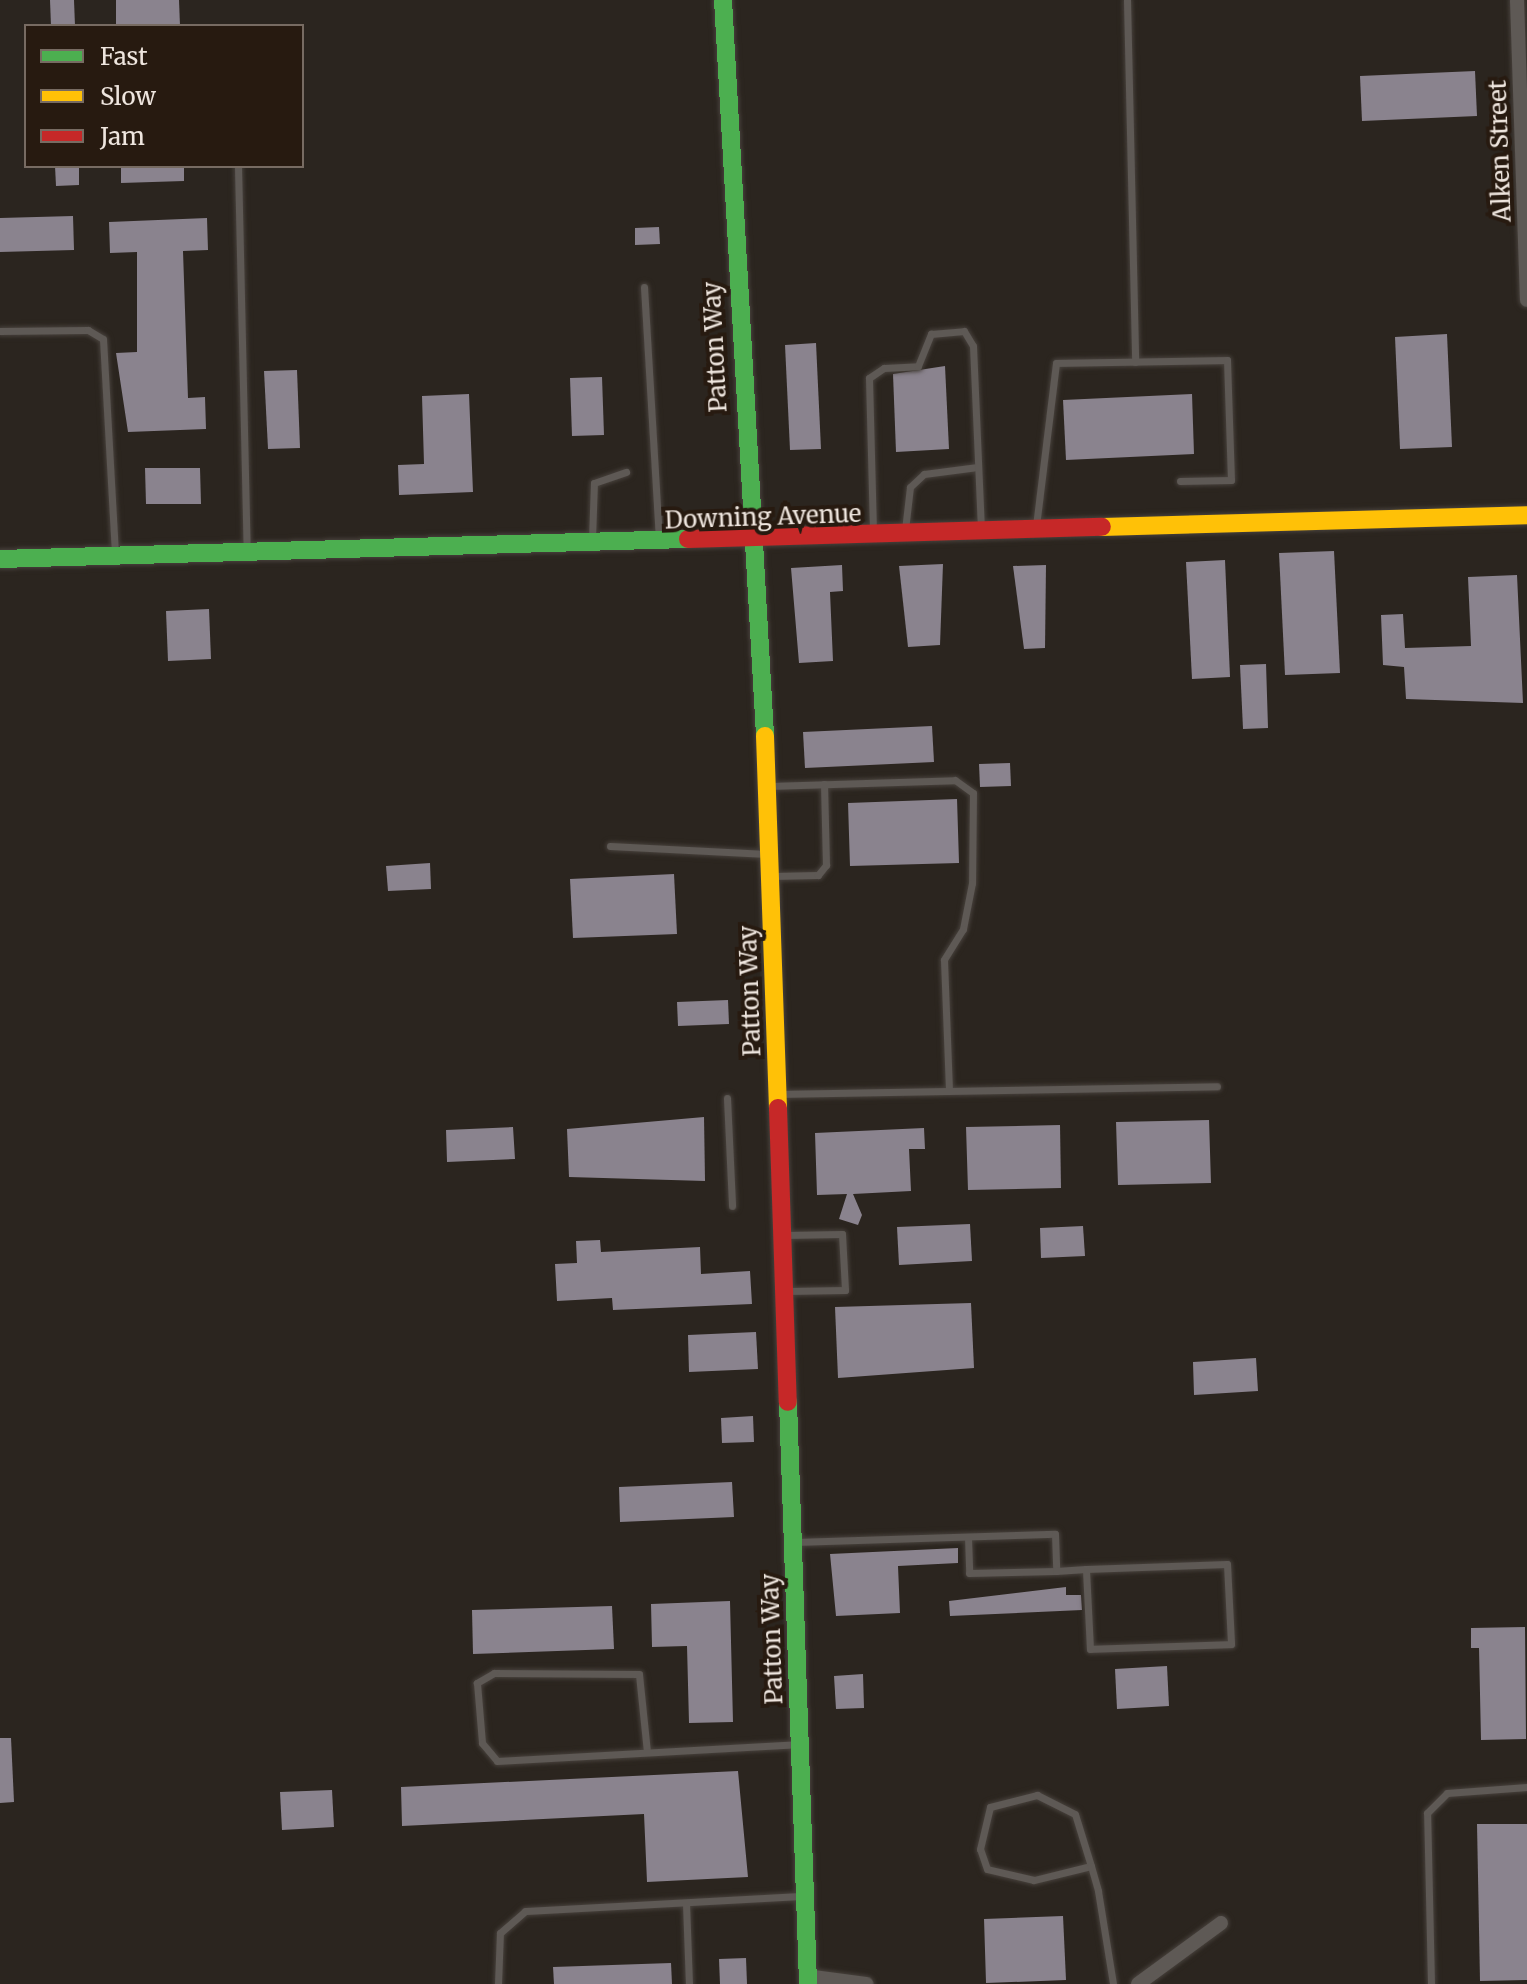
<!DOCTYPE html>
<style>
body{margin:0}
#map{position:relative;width:1527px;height:1984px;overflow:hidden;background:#2b251f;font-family:Merriweather,serif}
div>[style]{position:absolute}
.building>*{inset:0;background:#8a838e}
.roads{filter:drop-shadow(0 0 2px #47413c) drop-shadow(0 0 2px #47413c)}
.lane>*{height:7px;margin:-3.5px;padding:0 3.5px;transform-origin:3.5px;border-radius:3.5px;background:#5e5955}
.street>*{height:14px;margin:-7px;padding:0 7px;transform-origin:7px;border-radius:7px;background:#5e5955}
.fast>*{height:18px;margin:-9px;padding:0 9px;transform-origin:9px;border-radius:9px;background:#4caf50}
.slow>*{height:18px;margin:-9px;padding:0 9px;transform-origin:9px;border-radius:9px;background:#ffc107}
.jam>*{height:18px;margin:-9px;padding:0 9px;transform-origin:9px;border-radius:9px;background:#c62828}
span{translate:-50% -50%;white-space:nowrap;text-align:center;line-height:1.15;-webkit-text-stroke:8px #271a10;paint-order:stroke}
.street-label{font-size:24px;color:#eee5de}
.legend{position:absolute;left:24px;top:24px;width:280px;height:144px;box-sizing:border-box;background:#271a10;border:2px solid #776b62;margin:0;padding:10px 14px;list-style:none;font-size:24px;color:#eee5de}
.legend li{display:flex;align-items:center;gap:16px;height:40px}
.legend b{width:40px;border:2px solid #776b62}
</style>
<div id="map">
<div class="building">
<div style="clip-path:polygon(50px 0,74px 0,75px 26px,51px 26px)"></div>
<div style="clip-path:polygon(116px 0,179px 0,180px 26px,116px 26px)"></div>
<div style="clip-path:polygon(1475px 71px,1477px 116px,1362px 121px,1360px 76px)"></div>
<div style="clip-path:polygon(55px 166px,79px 166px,79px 185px,56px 186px)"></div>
<div style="clip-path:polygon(121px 166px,184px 166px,184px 181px,121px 183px)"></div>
<div style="clip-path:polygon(73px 216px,74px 250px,0 252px,0 218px)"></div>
<div style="clip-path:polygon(207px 218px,208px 250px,183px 251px,188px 398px,205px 397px,206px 429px,128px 432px,116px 353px,137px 352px,137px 252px,110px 253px,109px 222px)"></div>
<div style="clip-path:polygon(659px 227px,660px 244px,635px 245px,635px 228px)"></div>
<div style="clip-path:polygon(1447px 334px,1452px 447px,1400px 449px,1395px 337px)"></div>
<div style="clip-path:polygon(816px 343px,821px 449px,790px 450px,785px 345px)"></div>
<div style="clip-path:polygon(945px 366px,949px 449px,896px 452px,893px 374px)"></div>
<div style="clip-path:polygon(297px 370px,300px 448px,268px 449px,264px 371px)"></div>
<div style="clip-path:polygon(602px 377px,604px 435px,572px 436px,570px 378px)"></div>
<div style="clip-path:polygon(469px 394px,473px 492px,399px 495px,398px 465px,424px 464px,422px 396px)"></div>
<div style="clip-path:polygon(1192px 394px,1194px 454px,1066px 460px,1063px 400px)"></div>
<div style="clip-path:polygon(145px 468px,200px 468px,201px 504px,146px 504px)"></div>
<div style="clip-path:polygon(1334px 551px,1340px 673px,1285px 675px,1279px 553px)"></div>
<div style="clip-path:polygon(1225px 560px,1230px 677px,1192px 679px,1186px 562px)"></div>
<div style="clip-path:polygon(943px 564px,940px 645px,908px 647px,899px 566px)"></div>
<div style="clip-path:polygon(842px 565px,843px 591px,830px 592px,833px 661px,799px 663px,791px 568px)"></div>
<div style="clip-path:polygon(1046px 565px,1045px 648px,1024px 649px,1013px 566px)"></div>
<div style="clip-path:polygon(1517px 575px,1523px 703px,1406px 699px,1404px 667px,1383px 665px,1381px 615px,1403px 614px,1405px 648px,1471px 646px,1468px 577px)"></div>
<div style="clip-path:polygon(209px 609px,211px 659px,168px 661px,166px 611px)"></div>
<div style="clip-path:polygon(1266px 664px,1268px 728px,1243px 729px,1240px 665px)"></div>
<div style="clip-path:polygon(932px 726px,934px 762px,805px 768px,803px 732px)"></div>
<div style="clip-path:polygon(1010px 763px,1011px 786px,980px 787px,979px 764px)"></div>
<div style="clip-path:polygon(957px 799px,959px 863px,850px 866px,848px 803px)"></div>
<div style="clip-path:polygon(430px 863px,431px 889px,388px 891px,386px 866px)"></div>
<div style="clip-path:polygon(674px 874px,677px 934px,573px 938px,570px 879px)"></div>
<div style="clip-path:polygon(728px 1000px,729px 1024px,678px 1026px,677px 1002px)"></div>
<div style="clip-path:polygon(704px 1117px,705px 1181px,569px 1177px,567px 1129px)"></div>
<div style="clip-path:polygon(1209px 1120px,1211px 1183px,1118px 1185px,1116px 1122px)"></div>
<div style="clip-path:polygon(1060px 1125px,1061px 1188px,968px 1190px,966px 1127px)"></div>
<div style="clip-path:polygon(513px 1127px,515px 1159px,447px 1162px,446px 1130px)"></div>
<div style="clip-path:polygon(924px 1128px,925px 1149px,909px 1149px,911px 1191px,853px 1194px,862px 1215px,858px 1225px,839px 1219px,847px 1194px,817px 1195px,815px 1133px)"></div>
<div style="clip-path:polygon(970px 1224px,972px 1261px,899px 1265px,897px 1227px)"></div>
<div style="clip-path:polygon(1083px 1226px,1085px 1256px,1041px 1258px,1040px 1228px)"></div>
<div style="clip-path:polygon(600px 1240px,601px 1252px,700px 1247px,701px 1274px,750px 1271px,752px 1304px,613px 1310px,612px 1298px,557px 1301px,555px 1264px,577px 1263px,576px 1241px)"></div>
<div style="clip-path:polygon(971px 1303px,974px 1368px,838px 1378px,835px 1307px)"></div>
<div style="clip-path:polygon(756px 1332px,758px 1369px,689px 1372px,688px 1335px)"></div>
<div style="clip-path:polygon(1256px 1358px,1258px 1391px,1194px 1395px,1193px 1362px)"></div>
<div style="clip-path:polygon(753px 1416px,754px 1442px,722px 1443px,721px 1418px)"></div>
<div style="clip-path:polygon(732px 1482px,734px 1517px,620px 1522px,619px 1487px)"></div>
<div style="clip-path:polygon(958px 1548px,958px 1563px,898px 1566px,900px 1613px,836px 1616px,830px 1554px)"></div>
<div style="clip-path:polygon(1066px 1587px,1066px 1595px,1081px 1595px,1082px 1610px,950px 1616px,949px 1601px)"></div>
<div style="clip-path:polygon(730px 1601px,733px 1722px,689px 1723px,687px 1646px,652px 1647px,651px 1604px)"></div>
<div style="clip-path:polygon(612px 1606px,614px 1649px,473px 1654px,472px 1610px)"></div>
<div style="clip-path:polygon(1525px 1627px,1526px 1739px,1481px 1740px,1479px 1648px,1471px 1648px,1471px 1628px)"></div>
<div style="clip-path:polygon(1167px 1666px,1169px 1706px,1117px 1709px,1115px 1669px)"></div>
<div style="clip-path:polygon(863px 1674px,864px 1708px,836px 1709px,834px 1676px)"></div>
<div style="clip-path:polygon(0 1738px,11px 1738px,14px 1802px,0 1803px)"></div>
<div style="clip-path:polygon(738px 1771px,748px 1877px,647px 1882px,644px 1814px,402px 1826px,401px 1787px)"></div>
<div style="clip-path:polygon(332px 1790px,334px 1827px,282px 1830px,280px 1792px)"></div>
<div style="clip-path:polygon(1477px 1824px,1527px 1824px,1527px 1980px,1480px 1981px)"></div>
<div style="clip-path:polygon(1063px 1916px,1066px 1980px,986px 1983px,984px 1919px)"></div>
<div style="clip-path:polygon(746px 1958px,747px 1984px,720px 1984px,719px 1959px)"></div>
<div style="clip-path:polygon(671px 1963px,672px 1984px,554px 1984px,553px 1967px)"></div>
</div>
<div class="roads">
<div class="lane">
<div style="left:1127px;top:0;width:362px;rotate:88.7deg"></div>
<div style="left:238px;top:166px;width:385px;rotate:88.7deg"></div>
<div style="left:644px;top:287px;width:251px;rotate:86.6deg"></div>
<div style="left:0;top:331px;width:88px;rotate:-0.7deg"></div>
<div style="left:88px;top:330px;width:17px;rotate:31deg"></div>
<div style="left:103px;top:339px;width:215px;rotate:86.8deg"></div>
<div style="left:1036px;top:526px;width:164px;rotate:-83deg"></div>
<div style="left:1056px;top:363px;width:171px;rotate:-1deg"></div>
<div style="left:1227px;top:360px;width:120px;rotate:88.1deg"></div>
<div style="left:1231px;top:480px;width:51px;rotate:178.9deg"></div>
<div style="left:905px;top:530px;width:43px;rotate:-83.4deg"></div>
<div style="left:910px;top:487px;width:19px;rotate:-43deg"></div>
<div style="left:924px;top:474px;width:54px;rotate:-7.4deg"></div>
<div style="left:873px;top:531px;width:153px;rotate:-91.5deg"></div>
<div style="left:869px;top:378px;width:18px;rotate:-34deg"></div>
<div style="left:884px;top:368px;width:34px;rotate:-3deg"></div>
<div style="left:918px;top:366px;width:35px;rotate:-68deg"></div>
<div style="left:931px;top:334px;width:33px;rotate:-5deg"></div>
<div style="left:964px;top:331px;width:17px;rotate:59deg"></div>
<div style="left:973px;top:346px;width:184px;rotate:87.5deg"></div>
<div style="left:592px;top:539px;width:56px;rotate:-88deg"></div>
<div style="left:594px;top:483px;width:34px;rotate:-19deg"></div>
<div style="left:769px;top:786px;width:186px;rotate:-1.8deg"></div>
<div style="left:955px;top:780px;width:22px;rotate:36deg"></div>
<div style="left:973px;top:793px;width:90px;rotate:90.6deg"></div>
<div style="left:972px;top:883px;width:47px;rotate:101.1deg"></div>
<div style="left:963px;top:929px;width:36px;rotate:122deg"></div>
<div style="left:944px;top:960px;width:131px;rotate:87.8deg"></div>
<div style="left:610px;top:846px;width:157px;rotate:2.9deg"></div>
<div style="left:772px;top:876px;width:46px;rotate:-1.2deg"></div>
<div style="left:818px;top:875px;width:13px;rotate:-51deg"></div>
<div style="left:826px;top:865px;width:81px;rotate:-91.4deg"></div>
<div style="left:779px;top:1094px;width:438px;rotate:-1deg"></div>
<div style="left:727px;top:1098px;width:108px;rotate:87.3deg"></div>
<div style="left:784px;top:1235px;width:58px;rotate:-1deg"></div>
<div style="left:842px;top:1234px;width:56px;rotate:86.9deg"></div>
<div style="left:845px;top:1290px;width:58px;rotate:179deg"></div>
<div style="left:968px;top:1537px;width:36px;rotate:88deg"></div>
<div style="left:969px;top:1573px;width:87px;rotate:-1.3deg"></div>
<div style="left:795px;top:1542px;width:260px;rotate:-1.8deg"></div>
<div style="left:1055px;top:1534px;width:37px;rotate:88deg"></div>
<div style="left:1056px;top:1571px;width:30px;rotate:-4deg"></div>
<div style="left:1086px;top:1569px;width:141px;rotate:-2deg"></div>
<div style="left:1227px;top:1564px;width:80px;rotate:87.1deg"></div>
<div style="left:1231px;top:1644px;width:141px;rotate:178deg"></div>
<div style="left:1090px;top:1649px;width:80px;rotate:-92.9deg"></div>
<div style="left:647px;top:1752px;width:78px;rotate:-95.9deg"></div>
<div style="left:639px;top:1674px;width:145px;rotate:-179.6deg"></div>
<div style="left:494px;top:1673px;width:20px;rotate:150deg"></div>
<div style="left:477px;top:1683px;width:60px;rotate:85.2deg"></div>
<div style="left:482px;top:1743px;width:23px;rotate:50deg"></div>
<div style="left:497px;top:1761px;width:300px;rotate:-3.2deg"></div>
<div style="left:1091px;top:1866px;width:59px;rotate:166.2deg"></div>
<div style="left:1034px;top:1880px;width:48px;rotate:-166.8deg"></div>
<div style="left:987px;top:1869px;width:21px;rotate:-109deg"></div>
<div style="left:980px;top:1849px;width:43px;rotate:-76.6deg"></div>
<div style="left:990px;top:1807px;width:49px;rotate:-14.3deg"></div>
<div style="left:1037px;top:1795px;width:42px;rotate:26.6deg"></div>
<div style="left:1075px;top:1814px;width:54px;rotate:72.9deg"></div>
<div style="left:1091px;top:1866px;width:26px;rotate:74deg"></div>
<div style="left:1098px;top:1891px;width:94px;rotate:80.8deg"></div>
<div style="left:686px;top:1903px;width:81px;rotate:87.9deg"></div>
<div style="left:498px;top:1984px;width:51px;rotate:-87.8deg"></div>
<div style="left:500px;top:1933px;width:33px;rotate:-41deg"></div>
<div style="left:525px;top:1911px;width:277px;rotate:-3.1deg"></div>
<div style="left:1431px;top:1984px;width:171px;rotate:-91.3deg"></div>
<div style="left:1427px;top:1813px;width:28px;rotate:-45deg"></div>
<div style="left:1447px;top:1793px;width:80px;rotate:-4.3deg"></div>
</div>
<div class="street">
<div style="left:1517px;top:0;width:300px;rotate:88.1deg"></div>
<div style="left:807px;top:1976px;width:60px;rotate:7.7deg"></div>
<div style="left:1138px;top:1984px;width:103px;rotate:-36.3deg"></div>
</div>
<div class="fast">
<div style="left:723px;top:0;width:737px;rotate:86.73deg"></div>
<div style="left:0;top:559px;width:688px;rotate:-1.67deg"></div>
<div style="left:788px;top:1402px;width:582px;rotate:88.03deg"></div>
</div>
<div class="slow">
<div style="left:1102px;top:527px;width:425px;rotate:-1.6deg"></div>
<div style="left:765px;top:736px;width:372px;rotate:88deg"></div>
</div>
<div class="jam">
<div style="left:688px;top:539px;width:414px;rotate:-1.7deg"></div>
<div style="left:778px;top:1108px;width:294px;rotate:88.1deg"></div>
</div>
</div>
<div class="street-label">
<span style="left:1500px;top:151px;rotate:-92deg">Alken Street</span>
<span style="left:715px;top:347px;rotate:-93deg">Patton Way</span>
<span style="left:763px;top:517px;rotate:-2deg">Downing Avenue</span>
<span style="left:750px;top:991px;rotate:-92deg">Patton Way</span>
<span style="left:772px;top:1639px;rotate:-92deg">Patton Way</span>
</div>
<ul class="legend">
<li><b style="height:10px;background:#4caf50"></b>Fast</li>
<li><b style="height:10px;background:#ffc107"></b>Slow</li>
<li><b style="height:10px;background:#c62828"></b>Jam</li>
</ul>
</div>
